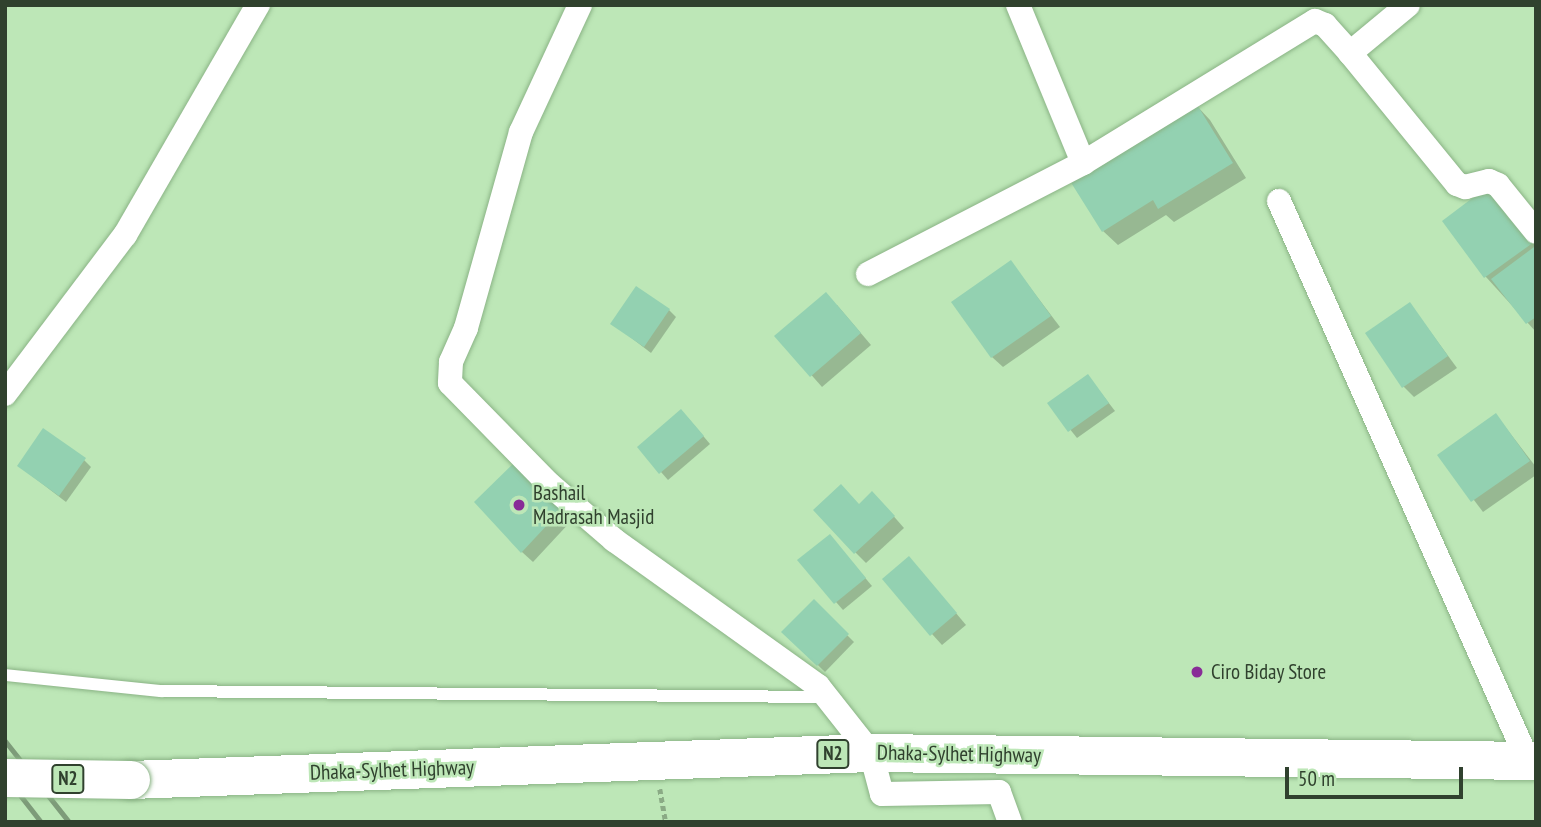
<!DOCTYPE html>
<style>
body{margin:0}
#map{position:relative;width:1541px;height:827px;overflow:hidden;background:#bde7b7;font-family:"PT Sans Narrow",sans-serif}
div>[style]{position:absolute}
.shadow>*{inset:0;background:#0003}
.building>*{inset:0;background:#93d1b1}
.path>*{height:4.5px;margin-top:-2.25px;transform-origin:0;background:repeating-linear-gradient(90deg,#8aaa85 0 5px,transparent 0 8.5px)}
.roads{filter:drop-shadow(0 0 2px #8ab385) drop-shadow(0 0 2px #8ab385)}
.service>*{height:12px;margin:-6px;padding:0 6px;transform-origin:6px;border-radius:6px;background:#fff}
.minor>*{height:24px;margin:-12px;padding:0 12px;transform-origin:12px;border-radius:12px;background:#fff}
.trunk>*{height:38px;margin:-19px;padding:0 19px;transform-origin:19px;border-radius:19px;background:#fff}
.rail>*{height:5px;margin:-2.5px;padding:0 2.5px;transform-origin:2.5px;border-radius:2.5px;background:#7d9b79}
.bridges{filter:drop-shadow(0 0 2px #8ab385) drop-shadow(0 0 2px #8ab385)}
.trunk-bridge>*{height:38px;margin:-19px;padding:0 19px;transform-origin:19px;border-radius:19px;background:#fff}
.dots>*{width:19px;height:19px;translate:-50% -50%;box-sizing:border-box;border:4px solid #bde7b7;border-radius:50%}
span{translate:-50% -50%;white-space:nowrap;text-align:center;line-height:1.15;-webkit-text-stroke:5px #bde7b7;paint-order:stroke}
.shield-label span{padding:2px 5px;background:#bde7b7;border:2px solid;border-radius:5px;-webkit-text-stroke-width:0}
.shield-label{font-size:19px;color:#30412e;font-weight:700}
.poi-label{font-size:21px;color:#30412e}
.left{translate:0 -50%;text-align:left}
.street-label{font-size:21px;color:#30412e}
.frame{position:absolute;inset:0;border:7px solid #30412e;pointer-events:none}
.scale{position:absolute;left:1285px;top:767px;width:178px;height:32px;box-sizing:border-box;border:4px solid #30412e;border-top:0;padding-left:9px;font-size:21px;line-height:24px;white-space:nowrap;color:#30412e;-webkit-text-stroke:5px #bde7b7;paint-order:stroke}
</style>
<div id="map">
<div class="shadow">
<div style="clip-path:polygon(1196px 105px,1210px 120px,1246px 178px,1174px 222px,1166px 215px,1118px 245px,1103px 231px)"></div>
<div style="clip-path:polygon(1444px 221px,1536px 243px,1536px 332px,1486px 277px)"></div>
<div style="clip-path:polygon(1011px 262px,1060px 327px,1003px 367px,992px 357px)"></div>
<div style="clip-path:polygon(1410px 304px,1457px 368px,1414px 397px,1403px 386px)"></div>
<div style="clip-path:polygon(837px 305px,871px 345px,822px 387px,777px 336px)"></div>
<div style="clip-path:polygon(669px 310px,676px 317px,651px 353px,612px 323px)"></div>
<div style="clip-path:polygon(1088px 376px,1115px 411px,1077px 438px,1049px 403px)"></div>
<div style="clip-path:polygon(1496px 415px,1536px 467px,1536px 475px,1483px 512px,1440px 455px)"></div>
<div style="clip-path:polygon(688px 418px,710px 444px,668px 480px,661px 472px)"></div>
<div style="clip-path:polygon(84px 460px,91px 467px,66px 502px,19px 466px)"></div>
<div style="clip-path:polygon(518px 462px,573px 519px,533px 562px,522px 552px)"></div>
<div style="clip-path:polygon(883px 504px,904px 528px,866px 563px,855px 552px,860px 506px)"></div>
<div style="clip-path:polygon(836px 543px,872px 586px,843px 610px,800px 561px)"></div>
<div style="clip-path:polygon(919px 569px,966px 625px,942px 645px,932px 634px)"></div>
<div style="clip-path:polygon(814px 602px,854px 642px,825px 672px,784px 632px)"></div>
</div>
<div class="building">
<div style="clip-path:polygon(1196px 103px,1233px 163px,1158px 209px,1153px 200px,1102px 232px,1070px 181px)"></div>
<div style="clip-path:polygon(1491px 184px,1534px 242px,1484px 278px,1442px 221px)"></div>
<div style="clip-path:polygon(1534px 247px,1536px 317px,1526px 324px,1491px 279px)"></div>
<div style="clip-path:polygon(1011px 260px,1051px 316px,991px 358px,951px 302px)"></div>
<div style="clip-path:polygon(636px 286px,670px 309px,644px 347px,610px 324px)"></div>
<div style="clip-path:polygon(826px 292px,861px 333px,810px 377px,774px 336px)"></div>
<div style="clip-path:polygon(1410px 302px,1448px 356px,1402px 388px,1365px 333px)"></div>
<div style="clip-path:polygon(1088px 374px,1109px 403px,1068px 432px,1047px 403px)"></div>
<div style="clip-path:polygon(681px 409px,704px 436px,659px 474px,637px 447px)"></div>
<div style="clip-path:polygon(1496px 413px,1530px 461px,1471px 502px,1437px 455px)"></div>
<div style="clip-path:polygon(43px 428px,86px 458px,59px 496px,17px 466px)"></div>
<div style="clip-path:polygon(518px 459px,564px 507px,521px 553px,474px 502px)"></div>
<div style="clip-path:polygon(841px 484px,859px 504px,872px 491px,895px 516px,854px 554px,813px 510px)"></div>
<div style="clip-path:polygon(830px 534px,866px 578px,834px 604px,797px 560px)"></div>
<div style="clip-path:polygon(909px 556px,957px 613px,930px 636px,882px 579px)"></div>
<div style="clip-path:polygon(814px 599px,849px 634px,817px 666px,781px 632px)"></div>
</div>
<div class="path">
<div style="left:660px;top:789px;width:34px;rotate:80deg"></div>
</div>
<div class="roads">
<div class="service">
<div style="left:5px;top:675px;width:157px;rotate:5.9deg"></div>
<div style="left:161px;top:691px;width:665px;rotate:0.52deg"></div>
</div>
<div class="minor">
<div style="left:580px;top:5px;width:140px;rotate:114.9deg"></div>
<div style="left:521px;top:132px;width:204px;rotate:105.7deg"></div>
<div style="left:466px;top:328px;width:37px;rotate:114deg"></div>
<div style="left:451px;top:362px;width:21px;rotate:93deg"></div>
<div style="left:450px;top:383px;width:141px;rotate:45.6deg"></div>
<div style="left:549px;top:484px;width:86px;rotate:40.7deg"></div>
<div style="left:614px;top:540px;width:251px;rotate:35.6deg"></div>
<div style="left:818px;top:686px;width:85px;rotate:51.7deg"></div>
<div style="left:871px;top:753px;width:42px;rotate:75deg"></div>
<div style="left:882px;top:794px;width:117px;rotate:-1deg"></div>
<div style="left:999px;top:792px;width:32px;rotate:70deg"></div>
<div style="left:1018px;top:5px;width:171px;rotate:67.6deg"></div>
<div style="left:1350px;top:53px;width:75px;rotate:-39.6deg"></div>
<div style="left:1279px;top:201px;width:613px;rotate:66.03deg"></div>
<div style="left:868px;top:274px;width:242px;rotate:-27.3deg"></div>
<div style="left:1083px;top:163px;width:272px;rotate:-31.5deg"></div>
<div style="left:1315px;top:21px;width:11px;rotate:22deg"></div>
<div style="left:1325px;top:25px;width:38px;rotate:48deg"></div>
<div style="left:1350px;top:53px;width:169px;rotate:50.8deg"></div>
<div style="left:1457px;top:184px;width:9px;rotate:21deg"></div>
<div style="left:1465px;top:187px;width:25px;rotate:-14deg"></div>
<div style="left:1489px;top:181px;width:10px;rotate:24deg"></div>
<div style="left:1498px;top:185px;width:60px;rotate:51deg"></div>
<div style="left:5px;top:394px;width:199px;rotate:-53deg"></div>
<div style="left:125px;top:235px;width:266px;rotate:-60deg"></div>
</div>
<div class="trunk">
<div style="left:131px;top:780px;width:740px;rotate:-2.09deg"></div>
<div style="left:871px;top:753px;width:665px;rotate:0.69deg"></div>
</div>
</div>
<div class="rail">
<div style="left:5px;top:741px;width:103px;rotate:51.7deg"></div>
<div style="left:5px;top:776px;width:58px;rotate:52deg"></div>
</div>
<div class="bridges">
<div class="trunk-bridge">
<div style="left:5px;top:778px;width:126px;rotate:0.9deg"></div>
</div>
</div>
<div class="dots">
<div style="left:519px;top:505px;background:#882c97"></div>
<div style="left:1197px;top:672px;background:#882c97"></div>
</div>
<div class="shield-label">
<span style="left:833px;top:754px">N2</span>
<span style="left:68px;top:779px">N2</span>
</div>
<div class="poi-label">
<span class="left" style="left:533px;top:505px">Bashail<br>Madrasah Masjid</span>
<span class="left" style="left:1211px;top:672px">Ciro Biday Store</span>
</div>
<div class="street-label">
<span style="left:959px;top:754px;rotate:1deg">Dhaka-Sylhet Highway</span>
<span style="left:392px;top:770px;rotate:-2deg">Dhaka-Sylhet Highway</span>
</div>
<div class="frame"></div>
<div class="scale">50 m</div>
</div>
